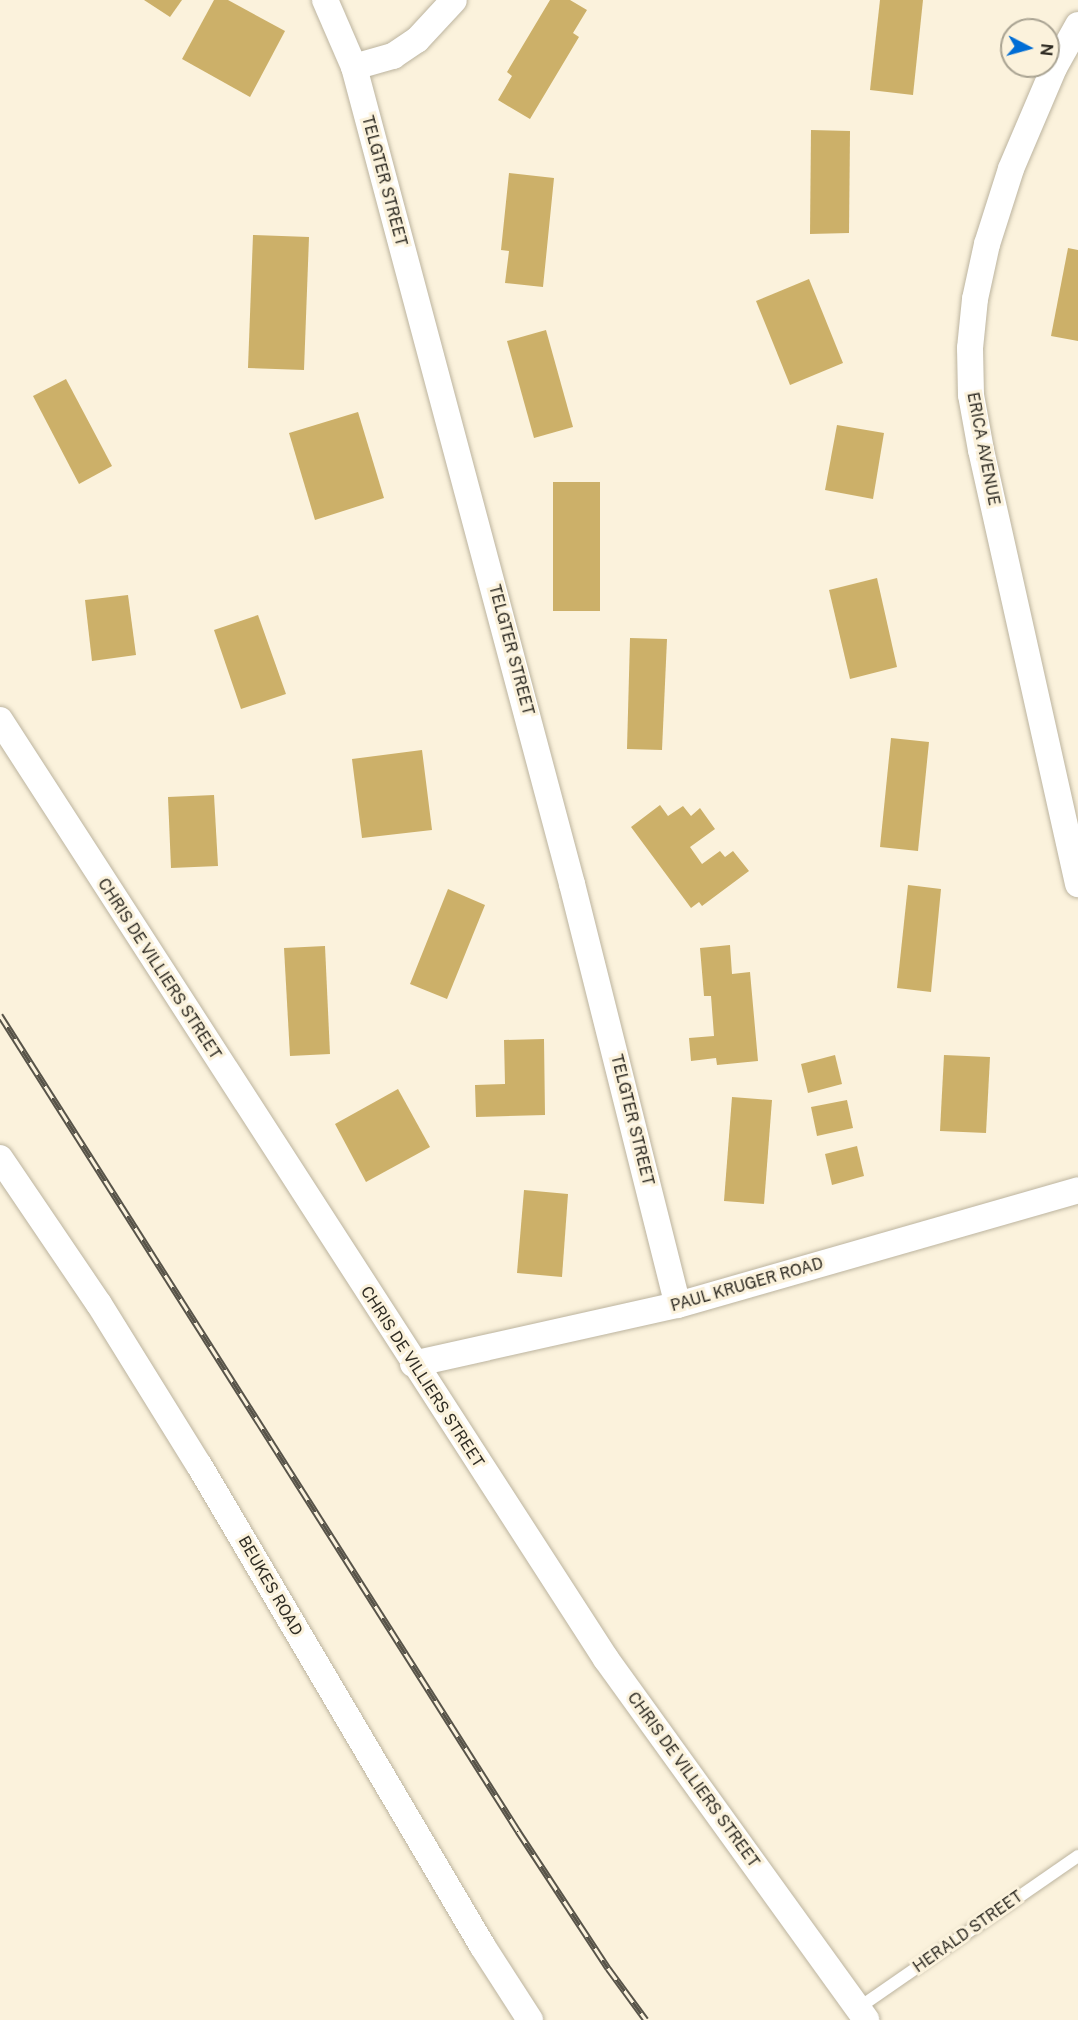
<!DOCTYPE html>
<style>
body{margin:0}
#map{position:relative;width:1078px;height:2020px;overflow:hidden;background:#fbf2dc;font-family:"Public Sans",sans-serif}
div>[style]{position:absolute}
.building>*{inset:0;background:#ccb069}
.roads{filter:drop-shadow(0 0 2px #bcb49f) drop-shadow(0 0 2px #bcb49f)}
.service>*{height:12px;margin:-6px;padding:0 6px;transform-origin:6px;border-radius:6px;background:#fff}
.minor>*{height:26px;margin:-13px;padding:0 13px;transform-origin:13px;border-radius:13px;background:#fff}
.rail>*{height:7px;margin-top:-3.5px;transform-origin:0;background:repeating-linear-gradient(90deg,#fbf2dc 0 14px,#585449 0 28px);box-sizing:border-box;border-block:2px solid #585449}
span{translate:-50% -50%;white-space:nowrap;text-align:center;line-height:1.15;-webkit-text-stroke:6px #fbf2dc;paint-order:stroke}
.street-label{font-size:16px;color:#2f2c24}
.north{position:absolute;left:1000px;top:18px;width:60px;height:60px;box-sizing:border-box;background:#fbf2dc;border:2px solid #a9a392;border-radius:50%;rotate:96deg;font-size:16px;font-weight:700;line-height:24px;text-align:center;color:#2f2c24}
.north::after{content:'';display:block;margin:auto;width:21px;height:27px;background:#006dd5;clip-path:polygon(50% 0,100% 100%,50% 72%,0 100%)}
</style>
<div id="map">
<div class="building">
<div style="clip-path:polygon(144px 0,182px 0,170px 17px)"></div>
<div style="clip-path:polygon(214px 0,228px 0,285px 31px,250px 97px,182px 59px)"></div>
<div style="clip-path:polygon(550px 0,570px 0,587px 10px,573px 33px,579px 37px,530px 119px,498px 100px,512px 76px,507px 72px)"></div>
<div style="clip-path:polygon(880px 0,923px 0,913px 95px,870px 90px)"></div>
<div style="clip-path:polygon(811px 130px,850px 131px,849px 233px,810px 234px)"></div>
<div style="clip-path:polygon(509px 173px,554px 178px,543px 287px,505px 283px,509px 251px,501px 250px)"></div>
<div style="clip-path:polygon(253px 235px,309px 237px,304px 370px,248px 368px)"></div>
<div style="clip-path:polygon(1068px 248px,1078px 250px,1078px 341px,1051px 336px)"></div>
<div style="clip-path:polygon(809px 279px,843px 363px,790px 385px,756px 301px)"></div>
<div style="clip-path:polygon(546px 330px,573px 427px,534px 438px,507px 341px)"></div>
<div style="clip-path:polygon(66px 379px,112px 466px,79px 484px,33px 396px)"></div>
<div style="clip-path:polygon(358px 412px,384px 498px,315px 520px,289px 433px)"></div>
<div style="clip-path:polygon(837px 425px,884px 433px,873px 499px,825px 490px)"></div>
<div style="clip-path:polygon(553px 482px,600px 482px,600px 611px,553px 611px)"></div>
<div style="clip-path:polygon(877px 578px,897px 667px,850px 679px,829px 590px)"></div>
<div style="clip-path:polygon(128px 595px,136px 655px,92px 661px,85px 600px)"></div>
<div style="clip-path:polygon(258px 615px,286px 694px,241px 709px,214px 630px)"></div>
<div style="clip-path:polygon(630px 638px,667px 639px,662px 750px,627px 749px)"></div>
<div style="clip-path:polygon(891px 738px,929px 742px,918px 851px,880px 847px)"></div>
<div style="clip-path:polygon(422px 750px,432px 830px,362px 838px,352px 759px)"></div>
<div style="clip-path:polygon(214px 795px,218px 866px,171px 868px,168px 797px)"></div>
<div style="clip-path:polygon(660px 805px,668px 816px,683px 806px,691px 816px,700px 808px,715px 829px,690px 847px,702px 864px,720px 851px,725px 857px,733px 851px,749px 871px,702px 906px,699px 902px,691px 908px,631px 827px)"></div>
<div style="clip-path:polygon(908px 885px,941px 889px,931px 992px,897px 988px)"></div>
<div style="clip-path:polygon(448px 889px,485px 905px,447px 999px,410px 984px)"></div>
<div style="clip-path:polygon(730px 945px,732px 974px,750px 972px,758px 1061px,717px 1065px,716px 1058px,691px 1061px,689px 1038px,714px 1036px,711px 996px,704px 996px,700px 948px)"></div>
<div style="clip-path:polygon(325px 946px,330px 1054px,290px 1056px,284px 948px)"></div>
<div style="clip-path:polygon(544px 1039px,545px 1115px,476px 1117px,475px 1085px,505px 1084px,504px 1040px)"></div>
<div style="clip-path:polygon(835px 1055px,842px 1084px,808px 1093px,801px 1064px)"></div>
<div style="clip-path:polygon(944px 1055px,990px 1057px,986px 1133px,940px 1131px)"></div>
<div style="clip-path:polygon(398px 1089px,430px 1147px,366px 1182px,335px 1124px)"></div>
<div style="clip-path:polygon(732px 1097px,772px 1100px,764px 1204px,724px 1201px)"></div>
<div style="clip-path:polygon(847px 1100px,853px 1128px,817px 1136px,811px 1107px)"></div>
<div style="clip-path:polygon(857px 1146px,864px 1176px,832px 1185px,825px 1154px)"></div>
<div style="clip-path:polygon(524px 1190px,568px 1194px,562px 1277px,517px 1273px)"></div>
</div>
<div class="roads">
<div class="service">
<div style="left:857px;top:2009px;width:269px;rotate:-34.7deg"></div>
</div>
<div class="minor">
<div style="left:325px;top:0;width:73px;rotate:66.6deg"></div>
<div style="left:354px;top:67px;width:846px;rotate:75.06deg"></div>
<div style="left:572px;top:884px;width:434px;rotate:75.9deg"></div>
<div style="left:1078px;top:25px;width:49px;rotate:119.2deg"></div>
<div style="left:1054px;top:68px;width:110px;rotate:113.1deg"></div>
<div style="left:1011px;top:169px;width:79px;rotate:107.7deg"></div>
<div style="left:987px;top:244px;width:56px;rotate:102.3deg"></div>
<div style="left:975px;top:299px;width:49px;rotate:95.8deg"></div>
<div style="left:970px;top:348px;width:47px;rotate:88.8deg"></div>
<div style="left:971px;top:395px;width:56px;rotate:79.7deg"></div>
<div style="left:981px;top:450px;width:445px;rotate:77.4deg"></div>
<div style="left:354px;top:67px;width:41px;rotate:-15.8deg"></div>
<div style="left:393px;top:56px;width:29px;rotate:-34deg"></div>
<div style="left:417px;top:40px;width:54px;rotate:-47.2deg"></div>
<div style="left:0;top:720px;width:1118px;rotate:57.16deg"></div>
<div style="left:606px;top:1659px;width:445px;rotate:54.2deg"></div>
<div style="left:0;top:1158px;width:176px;rotate:55.9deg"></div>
<div style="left:99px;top:1304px;width:190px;rotate:58.2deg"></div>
<div style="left:199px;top:1465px;width:559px;rotate:59.49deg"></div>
<div style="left:483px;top:1947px;width:87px;rotate:57.2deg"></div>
<div style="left:413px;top:1364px;width:271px;rotate:-12.6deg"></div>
<div style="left:678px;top:1305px;width:416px;rotate:-16deg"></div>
</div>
</div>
<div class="rail">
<div style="left:0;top:1015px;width:967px;rotate:57.59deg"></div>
<div style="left:518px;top:1831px;width:164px;rotate:56.7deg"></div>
<div style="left:608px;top:1968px;width:64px;rotate:53.8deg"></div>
</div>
<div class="street-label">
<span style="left:384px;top:181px;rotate:75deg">TELGTER STREET</span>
<span style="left:983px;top:449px;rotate:79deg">ERICA AVENUE</span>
<span style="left:511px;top:650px;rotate:75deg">TELGTER STREET</span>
<span style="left:159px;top:969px;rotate:57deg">CHRIS DE VILLIERS STREET</span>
<span style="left:632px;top:1120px;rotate:76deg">TELGTER STREET</span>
<span style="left:747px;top:1285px;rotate:-16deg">PAUL KRUGER ROAD</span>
<span style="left:422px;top:1377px;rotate:57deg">CHRIS DE VILLIERS STREET</span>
<span style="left:270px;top:1586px;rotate:60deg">BEUKES ROAD</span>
<span style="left:693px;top:1780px;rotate:54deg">CHRIS DE VILLIERS STREET</span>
<span style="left:968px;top:1932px;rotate:-35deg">HERALD STREET</span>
</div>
<div class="north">N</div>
</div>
